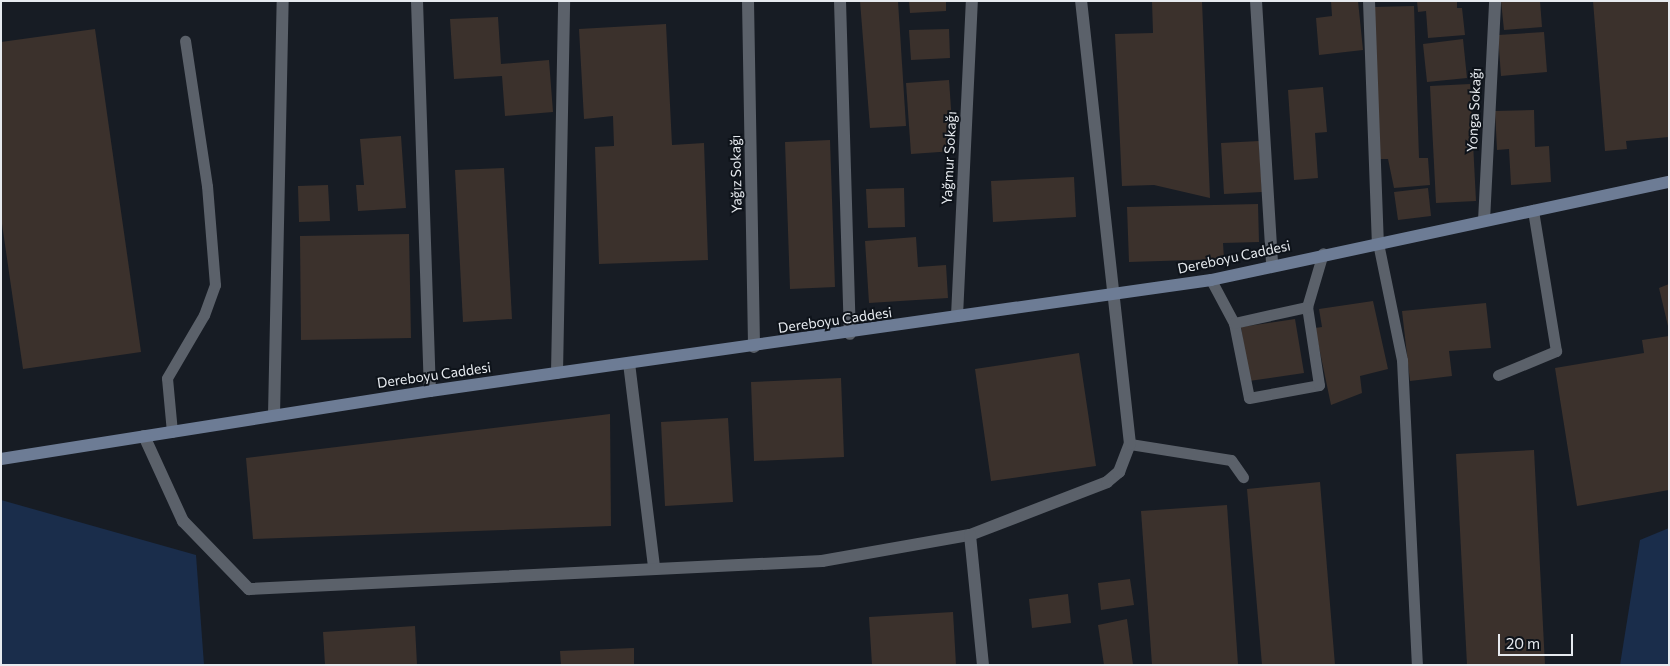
<!DOCTYPE html>
<meta charset="utf-8">
<style>
body{margin:0}
#map{position:relative;width:1670px;height:666px;overflow:hidden;background:#171c24;font-family:Commissioner,sans-serif}
div>[style]{position:absolute}
.green>*{inset:0;background:#1a2d4b}
.building>*{inset:0;background:#3b312c}
.lane>*{height:11px;margin:-5.5px;padding:0 5.5px;transform-origin:5.5px;border-radius:5.5px;background:#5b616a}
.street>*{height:12px;margin:-6px;padding:0 6px;transform-origin:6px;border-radius:6px;background:#5b616a}
.secondary>*{height:12px;margin:-6px;padding:0 6px;transform-origin:6px;border-radius:6px;background:#6d7c95}
span{translate:-50% -50%;white-space:nowrap;text-align:center;line-height:1.15;-webkit-text-stroke:4px #0e131a;paint-order:stroke}
.street-label{font-size:14px;color:#e6eaef}
.frame{position:absolute;inset:0;border:2px solid #e6eaef;pointer-events:none}
.scale{position:absolute;left:1498px;top:634px;width:75px;height:22px;box-sizing:border-box;border:2px solid #e6eaef;border-top:0;padding-left:6px;font-size:15px;line-height:18px;white-space:nowrap;color:#e6eaef;-webkit-text-stroke:4px #0e131a;paint-order:stroke}
</style>
<div id="map">
<div class="green">
<div style="clip-path:polygon(1px 500px,196px 555px,204px 665px,1px 665px)"></div>
<div style="clip-path:polygon(1669px 528px,1669px 665px,1620px 665px,1640px 540px)"></div>
</div>
<div class="building">
<div style="clip-path:polygon(860px 1px,898px 1px,906px 126px,870px 128px)"></div>
<div style="clip-path:polygon(909px 1px,946px 1px,946px 11px,910px 13px)"></div>
<div style="clip-path:polygon(1152px 1px,1202px 1px,1210px 198px,1154px 185px,1122px 186px,1115px 34px,1153px 33px)"></div>
<div style="clip-path:polygon(1331px 1px,1358px 1px,1363px 50px,1319px 55px,1316px 18px,1332px 16px)"></div>
<div style="clip-path:polygon(1417px 1px,1457px 1px,1457px 8px,1462px 8px,1465px 35px,1428px 38px,1426px 11px,1418px 12px)"></div>
<div style="clip-path:polygon(1501px 1px,1540px 1px,1542px 27px,1504px 30px)"></div>
<div style="clip-path:polygon(1593px 1px,1669px 1px,1669px 137px,1626px 141px,1627px 149px,1605px 151px)"></div>
<div style="clip-path:polygon(1414px 6px,1419px 158px,1428px 158px,1430px 185px,1394px 188px,1388px 159px,1376px 159px,1373px 7px)"></div>
<div style="clip-path:polygon(498px 17px,501px 64px,549px 60px,553px 112px,505px 116px,502px 76px,454px 79px,450px 19px)"></div>
<div style="clip-path:polygon(666px 24px,672px 145px,704px 143px,708px 260px,599px 264px,595px 147px,614px 146px,613px 116px,584px 119px,579px 29px)"></div>
<div style="clip-path:polygon(95px 29px,141px 352px,23px 369px,1px 217px,1px 42px)"></div>
<div style="clip-path:polygon(949px 29px,950px 58px,911px 60px,909px 30px)"></div>
<div style="clip-path:polygon(1544px 32px,1547px 72px,1501px 76px,1498px 35px)"></div>
<div style="clip-path:polygon(1463px 39px,1467px 78px,1427px 82px,1423px 44px)"></div>
<div style="clip-path:polygon(949px 80px,954px 151px,911px 154px,906px 83px)"></div>
<div style="clip-path:polygon(1470px 84px,1476px 201px,1436px 203px,1430px 86px)"></div>
<div style="clip-path:polygon(1323px 87px,1327px 132px,1315px 133px,1318px 178px,1294px 180px,1288px 90px)"></div>
<div style="clip-path:polygon(1534px 110px,1535px 147px,1549px 146px,1551px 182px,1511px 185px,1509px 149px,1497px 150px,1495px 111px)"></div>
<div style="clip-path:polygon(401px 136px,406px 208px,358px 211px,356px 185px,364px 185px,360px 139px)"></div>
<div style="clip-path:polygon(830px 140px,835px 287px,790px 289px,785px 142px)"></div>
<div style="clip-path:polygon(1259px 141px,1262px 192px,1224px 194px,1221px 143px)"></div>
<div style="clip-path:polygon(504px 168px,512px 319px,463px 322px,455px 170px)"></div>
<div style="clip-path:polygon(1074px 177px,1076px 217px,993px 222px,991px 181px)"></div>
<div style="clip-path:polygon(328px 185px,330px 221px,299px 222px,298px 186px)"></div>
<div style="clip-path:polygon(904px 188px,905px 227px,868px 228px,866px 189px)"></div>
<div style="clip-path:polygon(1428px 188px,1431px 216px,1398px 220px,1394px 192px)"></div>
<div style="clip-path:polygon(1258px 204px,1259px 242px,1223px 243px,1224px 259px,1129px 262px,1127px 207px)"></div>
<div style="clip-path:polygon(409px 234px,411px 338px,301px 340px,300px 236px)"></div>
<div style="clip-path:polygon(916px 237px,918px 267px,946px 265px,948px 298px,869px 303px,865px 241px)"></div>
<div style="clip-path:polygon(1669px 284px,1669px 326px,1668px 326px,1659px 288px)"></div>
<div style="clip-path:polygon(1373px 301px,1388px 369px,1360px 376px,1362px 393px,1331px 405px,1315px 328px,1322px 327px,1319px 309px)"></div>
<div style="clip-path:polygon(1486px 303px,1491px 348px,1449px 351px,1452px 376px,1410px 381px,1402px 311px)"></div>
<div style="clip-path:polygon(1295px 319px,1304px 373px,1249px 381px,1241px 327px)"></div>
<div style="clip-path:polygon(1669px 336px,1669px 490px,1577px 506px,1555px 368px,1644px 353px,1642px 340px)"></div>
<div style="clip-path:polygon(1079px 353px,1096px 466px,991px 481px,975px 369px)"></div>
<div style="clip-path:polygon(841px 378px,844px 457px,754px 461px,751px 382px)"></div>
<div style="clip-path:polygon(610px 414px,611px 526px,253px 539px,246px 458px)"></div>
<div style="clip-path:polygon(728px 418px,733px 502px,665px 506px,661px 422px)"></div>
<div style="clip-path:polygon(1534px 450px,1545px 665px,1467px 665px,1456px 454px)"></div>
<div style="clip-path:polygon(1320px 482px,1335px 665px,1262px 665px,1247px 489px)"></div>
<div style="clip-path:polygon(1227px 505px,1238px 664px,1152px 665px,1141px 511px)"></div>
<div style="clip-path:polygon(1130px 579px,1134px 605px,1101px 610px,1098px 583px)"></div>
<div style="clip-path:polygon(1068px 594px,1071px 623px,1032px 628px,1029px 599px)"></div>
<div style="clip-path:polygon(953px 612px,956px 665px,872px 665px,869px 617px)"></div>
<div style="clip-path:polygon(1127px 619px,1133px 665px,1104px 665px,1098px 625px)"></div>
<div style="clip-path:polygon(415px 626px,417px 665px,325px 665px,323px 632px)"></div>
<div style="clip-path:polygon(634px 648px,634px 665px,561px 665px,560px 651px)"></div>
</div>
<div class="lane">
<div style="left:1378px;top:243px;width:119px;rotate:78.4deg"></div>
<div style="left:1402px;top:360px;width:305px;rotate:87.2deg"></div>
<div style="left:1211px;top:280px;width:49px;rotate:61.9deg"></div>
<div style="left:1234px;top:323px;width:76px;rotate:78.7deg"></div>
<div style="left:1249px;top:398px;width:71px;rotate:-10.5deg"></div>
<div style="left:1319px;top:385px;width:79px;rotate:-98.7deg"></div>
<div style="left:1307px;top:307px;width:56px;rotate:-73.5deg"></div>
<div style="left:1234px;top:323px;width:75px;rotate:-12.4deg"></div>
<div style="left:1498px;top:375px;width:63px;rotate:-22.5deg"></div>
<div style="left:1556px;top:351px;width:143px;rotate:-99.3deg"></div>
<div style="left:172px;top:432px;width:54px;rotate:-95.3deg"></div>
<div style="left:167px;top:378px;width:73px;rotate:-59.6deg"></div>
<div style="left:204px;top:315px;width:32px;rotate:-70deg"></div>
<div style="left:215px;top:285px;width:99px;rotate:-94.6deg"></div>
<div style="left:207px;top:186px;width:147px;rotate:-98.6deg"></div>
<div style="left:1130px;top:444px;width:102px;rotate:9deg"></div>
<div style="left:1231px;top:460px;width:21px;rotate:55deg"></div>
</div>
<div class="street">
<div style="left:417px;top:1px;width:390px;rotate:88.1deg"></div>
<div style="left:748px;top:1px;width:346px;rotate:89deg"></div>
<div style="left:840px;top:1px;width:333px;rotate:88.3deg"></div>
<div style="left:1256px;top:1px;width:263px;rotate:86.5deg"></div>
<div style="left:1369px;top:1px;width:242px;rotate:87.9deg"></div>
<div style="left:1484px;top:221px;width:220px;rotate:-87.1deg"></div>
<div style="left:957px;top:316px;width:315px;rotate:-87.3deg"></div>
<div style="left:629px;top:363px;width:207px;rotate:83deg"></div>
<div style="left:557px;top:373px;width:372px;rotate:-88.9deg"></div>
<div style="left:274px;top:415px;width:414px;rotate:-88.8deg"></div>
<div style="left:144px;top:436px;width:94px;rotate:65.4deg"></div>
<div style="left:183px;top:521px;width:95px;rotate:45.9deg"></div>
<div style="left:249px;top:589px;width:574px;rotate:-2.8deg"></div>
<div style="left:822px;top:561px;width:150px;rotate:-10deg"></div>
<div style="left:970px;top:535px;width:147px;rotate:-21.1deg"></div>
<div style="left:1107px;top:482px;width:16px;rotate:-40deg"></div>
<div style="left:1119px;top:472px;width:30px;rotate:-69deg"></div>
<div style="left:1130px;top:444px;width:446px;rotate:-96.3deg"></div>
<div style="left:970px;top:535px;width:131px;rotate:84.3deg"></div>
</div>
<div class="secondary">
<div style="left:1px;top:459px;width:434px;rotate:-9deg"></div>
<div style="left:430px;top:391px;width:789px;rotate:-8.09deg"></div>
<div style="left:1211px;top:280px;width:468px;rotate:-12.1deg"></div>
</div>
<div class="street-label">
<span style="left:1474px;top:110px;rotate:-87deg">Yonga Sokağı</span>
<span style="left:949px;top:158px;rotate:-87deg">Yağmur Sokağı</span>
<span style="left:736px;top:174px;rotate:-91deg">Yağız Sokağı</span>
<span style="left:1234px;top:257px;rotate:-12deg">Dereboyu Caddesi</span>
<span style="left:835px;top:320px;rotate:-8deg">Dereboyu Caddesi</span>
<span style="left:434px;top:375px;rotate:-8deg">Dereboyu Caddesi</span>
</div>
<div class="frame"></div>
<div class="scale">20 m</div>
</div>
